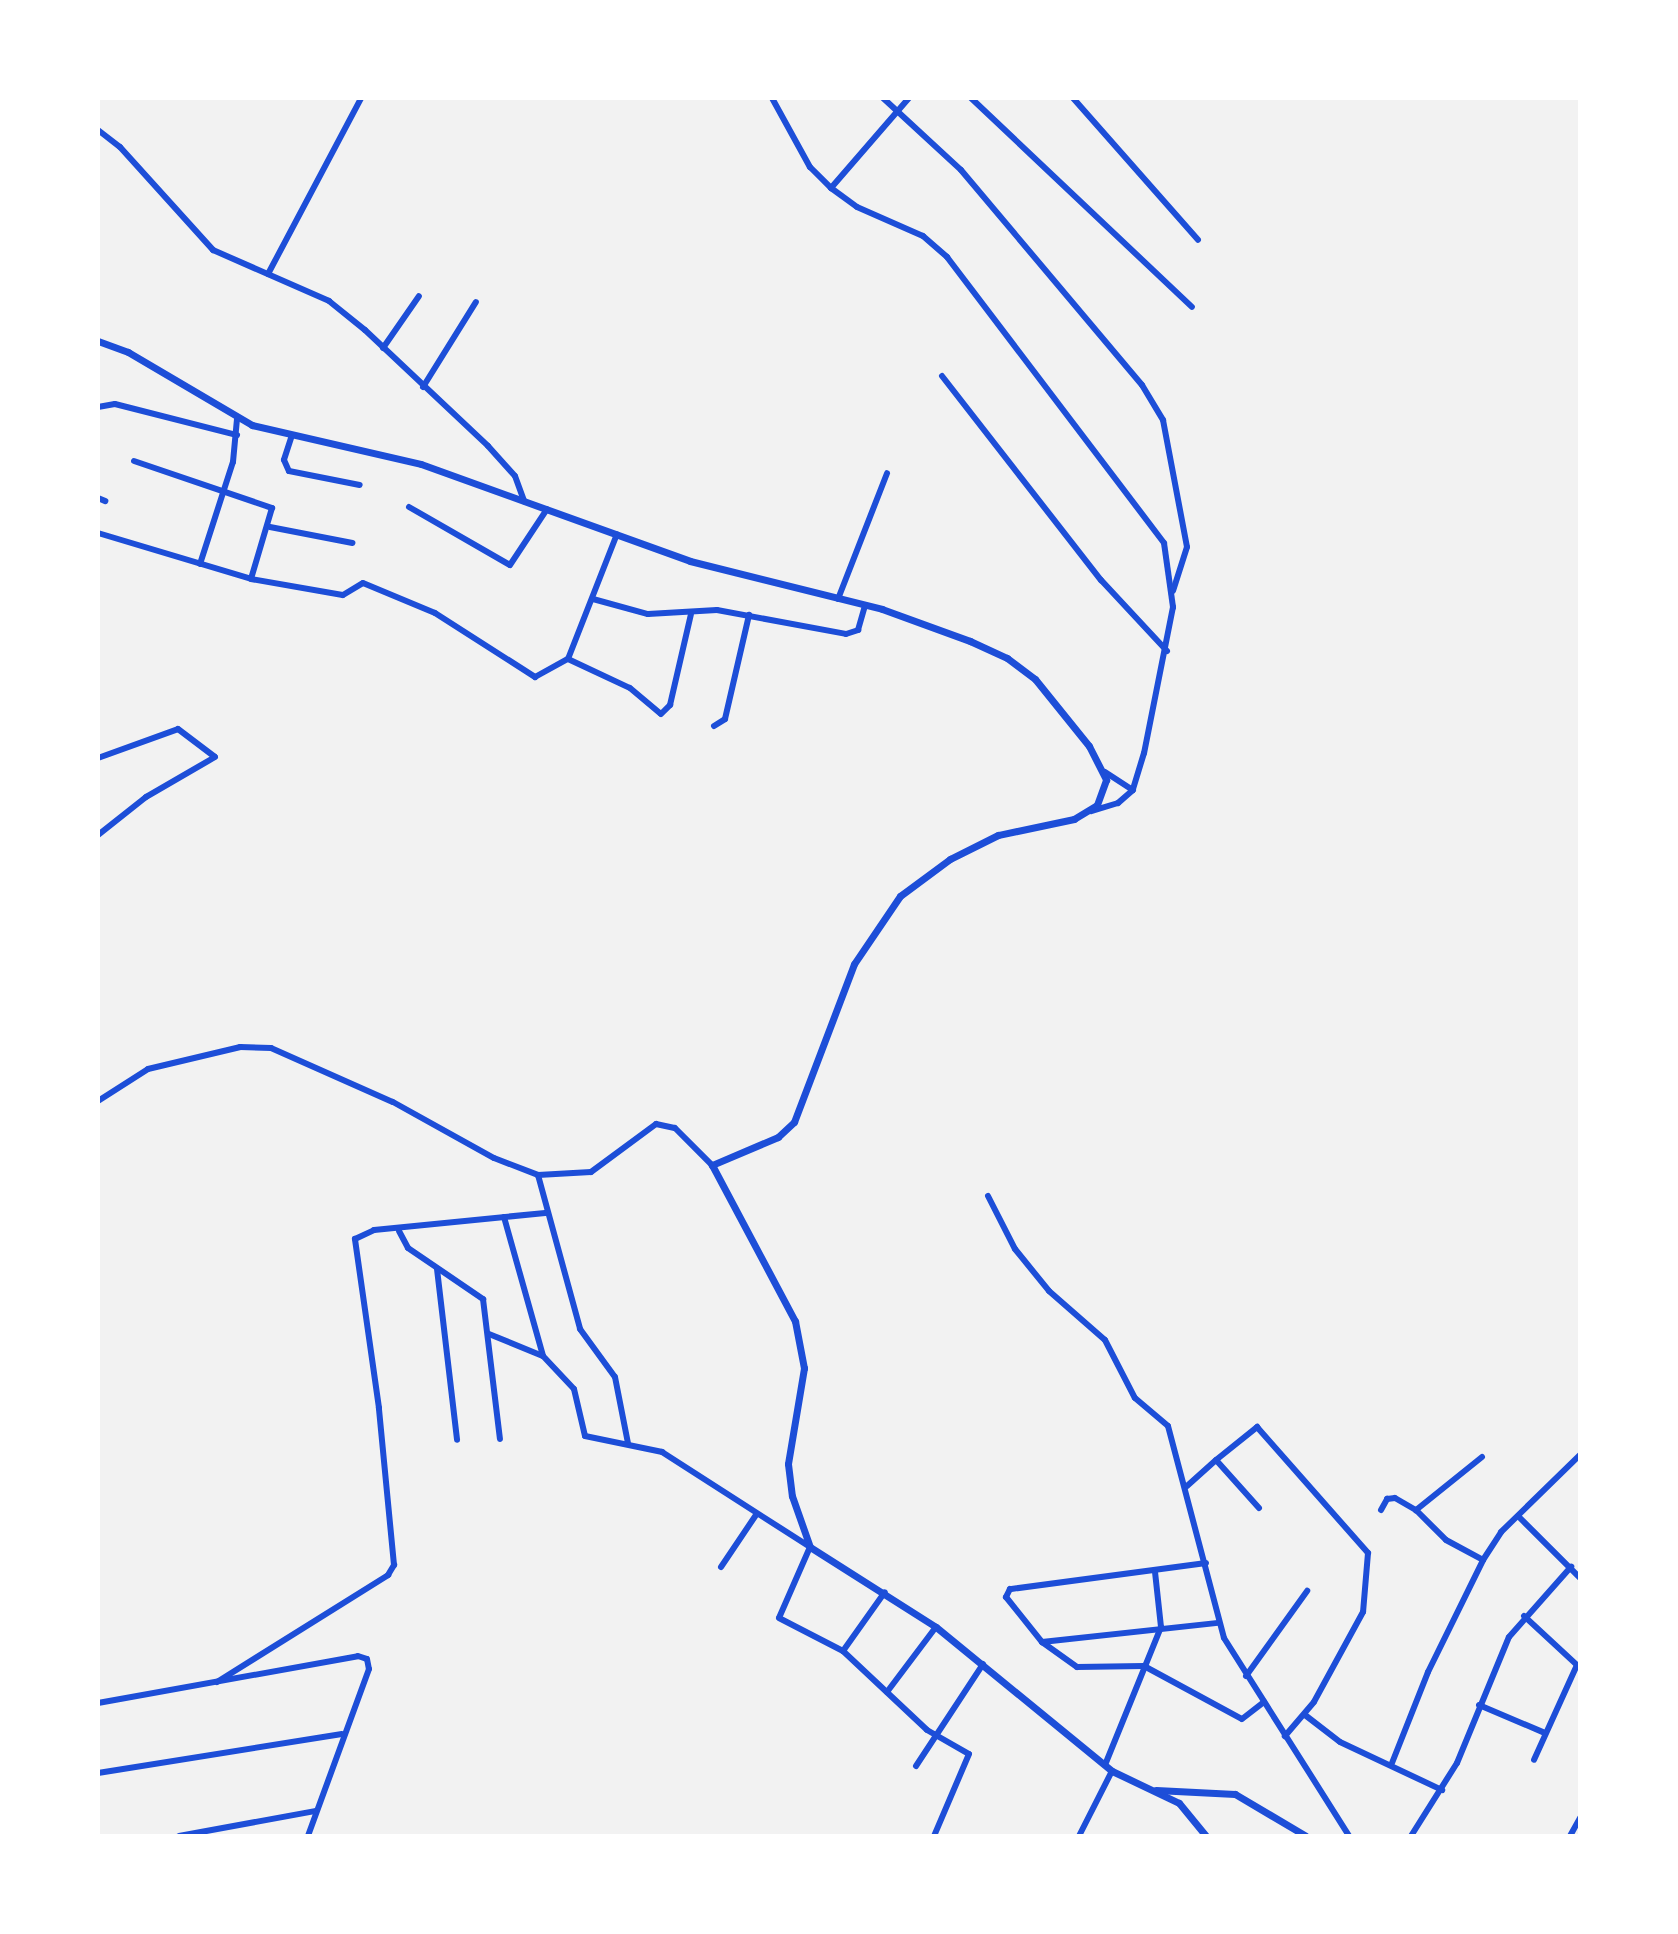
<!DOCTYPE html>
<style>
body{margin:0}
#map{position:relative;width:1678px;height:1934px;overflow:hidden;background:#f2f2f2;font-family:"Libre Baskerville",serif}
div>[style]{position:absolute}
.minor>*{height:6px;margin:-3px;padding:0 3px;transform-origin:3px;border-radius:3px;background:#1d4ed8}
.tertiary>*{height:7px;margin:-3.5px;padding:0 3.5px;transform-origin:3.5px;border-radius:3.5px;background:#1d4ed8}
span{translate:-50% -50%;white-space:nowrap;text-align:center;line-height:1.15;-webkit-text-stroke:8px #fff;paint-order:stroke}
.frame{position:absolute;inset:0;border:100px solid #fff;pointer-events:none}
</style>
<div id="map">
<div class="minor">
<div style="left:772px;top:98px;width:79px;rotate:61.2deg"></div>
<div style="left:810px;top:167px;width:30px;rotate:45deg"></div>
<div style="left:831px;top:188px;width:32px;rotate:36deg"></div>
<div style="left:857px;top:207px;width:72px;rotate:23.7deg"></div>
<div style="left:923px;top:236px;width:32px;rotate:41deg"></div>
<div style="left:947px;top:257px;width:359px;rotate:52.8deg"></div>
<div style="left:1164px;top:543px;width:65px;rotate:82deg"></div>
<div style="left:1173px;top:607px;width:149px;rotate:101.2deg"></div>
<div style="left:1144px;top:753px;width:39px;rotate:107deg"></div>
<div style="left:1133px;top:790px;width:20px;rotate:139deg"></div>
<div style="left:1118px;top:803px;width:28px;rotate:163deg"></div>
<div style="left:883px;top:98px;width:106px;rotate:42.7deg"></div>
<div style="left:961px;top:170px;width:281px;rotate:49.9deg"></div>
<div style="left:1142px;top:385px;width:41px;rotate:59deg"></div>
<div style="left:1163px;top:420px;width:129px;rotate:79.3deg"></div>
<div style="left:1187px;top:547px;width:46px;rotate:107.7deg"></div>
<div style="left:971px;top:98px;width:304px;rotate:43.4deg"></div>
<div style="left:1073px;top:98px;width:189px;rotate:48.6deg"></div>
<div style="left:98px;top:130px;width:28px;rotate:38deg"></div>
<div style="left:120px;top:147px;width:139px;rotate:47.9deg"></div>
<div style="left:213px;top:250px;width:127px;rotate:23.7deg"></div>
<div style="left:329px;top:301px;width:46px;rotate:38.9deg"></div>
<div style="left:365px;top:330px;width:169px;rotate:43.3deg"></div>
<div style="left:488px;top:446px;width:40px;rotate:48deg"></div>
<div style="left:515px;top:476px;width:27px;rotate:70deg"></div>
<div style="left:831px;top:188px;width:119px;rotate:-49.1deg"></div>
<div style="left:268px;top:274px;width:199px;rotate:-62.1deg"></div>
<div style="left:383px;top:348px;width:63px;rotate:-55.3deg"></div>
<div style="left:942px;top:376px;width:259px;rotate:52.1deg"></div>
<div style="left:1101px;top:580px;width:97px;rotate:47.1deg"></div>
<div style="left:423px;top:387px;width:100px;rotate:-58.1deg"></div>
<div style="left:98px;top:407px;width:17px;rotate:-10deg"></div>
<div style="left:115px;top:404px;width:126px;rotate:14.3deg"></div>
<div style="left:292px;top:435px;width:26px;rotate:108deg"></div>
<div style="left:284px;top:460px;width:12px;rotate:66deg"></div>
<div style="left:289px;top:471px;width:72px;rotate:11.2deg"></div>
<div style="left:134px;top:461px;width:146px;rotate:18.8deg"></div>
<div style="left:272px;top:508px;width:74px;rotate:106.5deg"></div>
<div style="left:98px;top:498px;width:8px;rotate:23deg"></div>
<div style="left:409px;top:507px;width:116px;rotate:29.9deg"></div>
<div style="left:510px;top:565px;width:67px;rotate:-56.5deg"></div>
<div style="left:270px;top:527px;width:84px;rotate:11deg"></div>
<div style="left:98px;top:533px;width:160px;rotate:16.7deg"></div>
<div style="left:251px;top:579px;width:93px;rotate:9.9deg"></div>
<div style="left:343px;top:595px;width:23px;rotate:-31deg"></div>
<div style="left:363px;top:583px;width:78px;rotate:22.6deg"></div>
<div style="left:435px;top:613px;width:119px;rotate:32.6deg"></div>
<div style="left:535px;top:677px;width:38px;rotate:-29deg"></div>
<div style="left:568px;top:659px;width:134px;rotate:-68.6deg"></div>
<div style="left:200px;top:564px;width:107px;rotate:-72.1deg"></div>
<div style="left:233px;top:462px;width:43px;rotate:-84.7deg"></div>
<div style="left:593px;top:599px;width:57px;rotate:15.3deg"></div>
<div style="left:648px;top:614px;width:69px;rotate:-3.3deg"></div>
<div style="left:717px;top:610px;width:131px;rotate:10.5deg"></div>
<div style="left:846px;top:634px;width:13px;rotate:-18deg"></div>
<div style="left:858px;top:630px;width:26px;rotate:-74deg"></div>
<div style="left:838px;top:599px;width:135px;rotate:-68.7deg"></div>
<div style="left:568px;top:659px;width:68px;rotate:25.1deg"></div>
<div style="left:630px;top:688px;width:40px;rotate:40deg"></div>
<div style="left:661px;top:714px;width:13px;rotate:-45deg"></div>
<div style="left:670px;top:705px;width:93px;rotate:-77deg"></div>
<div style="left:714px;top:726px;width:13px;rotate:-32deg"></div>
<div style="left:725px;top:719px;width:107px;rotate:-77deg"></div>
<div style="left:98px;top:758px;width:85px;rotate:-19.9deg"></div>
<div style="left:178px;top:729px;width:46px;rotate:37.1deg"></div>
<div style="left:215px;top:757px;width:80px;rotate:149.9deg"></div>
<div style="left:146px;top:797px;width:61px;rotate:141.6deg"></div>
<div style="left:1105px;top:772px;width:33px;rotate:33deg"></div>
<div style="left:98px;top:1101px;width:59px;rotate:-32.6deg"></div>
<div style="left:148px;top:1069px;width:95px;rotate:-13.4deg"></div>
<div style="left:240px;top:1047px;width:31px;rotate:2deg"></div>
<div style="left:271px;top:1048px;width:133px;rotate:23.9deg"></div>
<div style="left:393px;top:1102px;width:115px;rotate:29deg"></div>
<div style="left:494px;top:1158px;width:47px;rotate:21.1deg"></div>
<div style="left:538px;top:1175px;width:53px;rotate:-3.2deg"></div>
<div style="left:591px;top:1172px;width:81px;rotate:-36.4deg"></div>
<div style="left:656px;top:1124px;width:19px;rotate:12deg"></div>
<div style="left:675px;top:1128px;width:52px;rotate:45deg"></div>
<div style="left:538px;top:1175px;width:160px;rotate:74.7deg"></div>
<div style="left:580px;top:1329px;width:59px;rotate:53.9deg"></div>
<div style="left:615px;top:1377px;width:67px;rotate:78.9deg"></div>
<div style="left:988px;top:1196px;width:59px;rotate:63deg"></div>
<div style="left:1015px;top:1249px;width:54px;rotate:51deg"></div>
<div style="left:1049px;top:1291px;width:74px;rotate:41.2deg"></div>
<div style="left:1105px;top:1340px;width:65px;rotate:62.7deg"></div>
<div style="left:1135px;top:1398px;width:43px;rotate:40.3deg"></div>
<div style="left:1168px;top:1426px;width:219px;rotate:75.2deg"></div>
<div style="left:1224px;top:1638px;width:234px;rotate:57.7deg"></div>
<div style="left:504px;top:1217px;width:144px;rotate:74.3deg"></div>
<div style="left:399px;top:1231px;width:19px;rotate:62deg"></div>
<div style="left:408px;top:1248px;width:91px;rotate:34.2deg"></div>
<div style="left:483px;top:1299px;width:141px;rotate:83.1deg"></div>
<div style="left:437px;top:1269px;width:172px;rotate:83.3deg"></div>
<div style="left:489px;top:1334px;width:58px;rotate:22.2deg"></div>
<div style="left:543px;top:1356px;width:45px;rotate:46.8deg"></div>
<div style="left:574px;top:1389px;width:48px;rotate:76.8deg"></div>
<div style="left:585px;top:1436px;width:79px;rotate:11.7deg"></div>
<div style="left:662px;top:1452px;width:176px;rotate:32.7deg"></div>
<div style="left:810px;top:1547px;width:77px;rotate:113.6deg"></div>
<div style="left:779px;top:1618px;width:72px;rotate:27.3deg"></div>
<div style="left:843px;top:1651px;width:115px;rotate:43.2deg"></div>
<div style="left:927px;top:1730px;width:48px;rotate:29.7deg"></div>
<div style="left:969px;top:1754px;width:89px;rotate:113.1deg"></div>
<div style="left:1482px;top:1457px;width:85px;rotate:141.2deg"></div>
<div style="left:1416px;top:1510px;width:42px;rotate:45deg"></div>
<div style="left:1446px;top:1540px;width:42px;rotate:28.4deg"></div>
<div style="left:1187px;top:1486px;width:39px;rotate:-42deg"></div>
<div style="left:1259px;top:1508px;width:64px;rotate:-131.9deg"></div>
<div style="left:1216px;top:1460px;width:53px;rotate:-38.8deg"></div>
<div style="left:1257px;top:1427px;width:168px;rotate:48.6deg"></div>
<div style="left:1368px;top:1553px;width:59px;rotate:94.8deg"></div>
<div style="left:1363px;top:1612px;width:102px;rotate:118.6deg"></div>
<div style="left:1314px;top:1702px;width:45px;rotate:130.5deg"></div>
<div style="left:1381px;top:1510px;width:13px;rotate:-61deg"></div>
<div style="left:1387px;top:1499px;width:8px;rotate:-7deg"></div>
<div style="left:1395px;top:1498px;width:24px;rotate:30deg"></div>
<div style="left:1518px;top:1516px;width:88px;rotate:45deg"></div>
<div style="left:1206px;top:1563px;width:198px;rotate:172.4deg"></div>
<div style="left:1010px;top:1589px;width:9px;rotate:117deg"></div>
<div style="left:1006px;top:1597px;width:58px;rotate:51.3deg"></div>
<div style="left:1042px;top:1642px;width:43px;rotate:35.5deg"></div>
<div style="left:1077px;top:1667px;width:67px;rotate:-0.9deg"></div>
<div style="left:1144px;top:1666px;width:111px;rotate:28.4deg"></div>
<div style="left:1242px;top:1719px;width:28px;rotate:-38deg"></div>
<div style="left:721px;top:1567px;width:63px;rotate:-56.1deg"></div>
<div style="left:1524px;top:1616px;width:72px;rotate:42.8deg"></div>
<div style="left:1577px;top:1665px;width:104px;rotate:114.4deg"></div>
<div style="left:1042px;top:1642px;width:177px;rotate:-6.2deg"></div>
<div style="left:843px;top:1651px;width:72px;rotate:-54.6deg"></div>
<div style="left:1246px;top:1676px;width:105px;rotate:-54.3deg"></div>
<div style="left:217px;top:1682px;width:202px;rotate:-32deg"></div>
<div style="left:388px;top:1575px;width:12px;rotate:-59deg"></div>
<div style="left:394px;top:1565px;width:158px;rotate:-95.5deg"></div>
<div style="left:379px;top:1408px;width:171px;rotate:-98.1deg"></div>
<div style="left:355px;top:1239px;width:21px;rotate:-25deg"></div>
<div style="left:374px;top:1230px;width:172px;rotate:-5.7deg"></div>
<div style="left:887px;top:1692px;width:81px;rotate:-53deg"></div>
<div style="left:98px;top:1703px;width:264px;rotate:-10.2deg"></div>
<div style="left:358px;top:1656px;width:9px;rotate:18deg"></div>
<div style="left:367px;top:1659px;width:10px;rotate:79deg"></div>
<div style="left:369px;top:1669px;width:178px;rotate:110.1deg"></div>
<div style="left:1479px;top:1705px;width:72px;rotate:23deg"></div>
<div style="left:1305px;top:1715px;width:44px;rotate:37.6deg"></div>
<div style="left:1340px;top:1742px;width:113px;rotate:25.2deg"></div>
<div style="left:1392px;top:1763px;width:98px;rotate:-68.4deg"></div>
<div style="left:1428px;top:1672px;width:125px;rotate:-63.8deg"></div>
<div style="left:1483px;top:1560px;width:33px;rotate:-57deg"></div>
<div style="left:1501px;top:1532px;width:110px;rotate:-44.3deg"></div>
<div style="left:1105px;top:1765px;width:149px;rotate:-67.9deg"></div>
<div style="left:1161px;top:1627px;width:55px;rotate:-96.2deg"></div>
<div style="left:916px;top:1766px;width:122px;rotate:-56.7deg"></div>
<div style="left:98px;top:1773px;width:247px;rotate:-9.1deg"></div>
<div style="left:179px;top:1836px;width:138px;rotate:-10.4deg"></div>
<div style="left:1079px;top:1836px;width:73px;rotate:-63.1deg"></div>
<div style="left:1411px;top:1836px;width:86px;rotate:-57.8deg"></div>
<div style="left:1457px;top:1763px;width:136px;rotate:-67.6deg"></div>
<div style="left:1509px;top:1637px;width:94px;rotate:-48.5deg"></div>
<div style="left:1570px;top:1836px;width:21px;rotate:-61deg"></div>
</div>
<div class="tertiary">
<div style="left:98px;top:341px;width:32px;rotate:20deg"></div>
<div style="left:128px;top:352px;width:144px;rotate:30.5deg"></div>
<div style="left:252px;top:425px;width:173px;rotate:13deg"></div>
<div style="left:421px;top:464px;width:286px;rotate:19.8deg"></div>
<div style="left:690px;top:561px;width:198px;rotate:14deg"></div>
<div style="left:882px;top:609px;width:94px;rotate:20deg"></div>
<div style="left:970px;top:641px;width:41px;rotate:24.7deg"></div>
<div style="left:1007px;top:658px;width:35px;rotate:37deg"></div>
<div style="left:1035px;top:679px;width:86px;rotate:51.1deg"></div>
<div style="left:1089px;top:746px;width:38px;rotate:63deg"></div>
<div style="left:1106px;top:780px;width:27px;rotate:110deg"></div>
<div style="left:1097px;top:805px;width:27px;rotate:149deg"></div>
<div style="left:1074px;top:819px;width:78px;rotate:168.1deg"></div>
<div style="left:998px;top:835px;width:54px;rotate:153.4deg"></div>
<div style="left:950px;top:859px;width:62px;rotate:143.5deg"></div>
<div style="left:900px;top:896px;width:82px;rotate:124.1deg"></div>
<div style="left:854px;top:964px;width:169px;rotate:110.8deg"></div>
<div style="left:794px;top:1122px;width:22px;rotate:137deg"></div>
<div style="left:778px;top:1137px;width:72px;rotate:157deg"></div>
<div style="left:712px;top:1165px;width:177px;rotate:62deg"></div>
<div style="left:795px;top:1321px;width:48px;rotate:79.2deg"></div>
<div style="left:804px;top:1368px;width:97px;rotate:99.5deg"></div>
<div style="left:788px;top:1464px;width:32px;rotate:83deg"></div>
<div style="left:792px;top:1496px;width:54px;rotate:70.6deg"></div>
<div style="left:810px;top:1547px;width:149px;rotate:32.4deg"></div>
<div style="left:936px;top:1627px;width:227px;rotate:39.3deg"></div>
<div style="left:1112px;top:1771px;width:74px;rotate:25.5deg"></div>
<div style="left:1179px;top:1803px;width:43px;rotate:50.7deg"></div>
<div style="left:1156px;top:1790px;width:79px;rotate:2.9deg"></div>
<div style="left:1235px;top:1794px;width:82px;rotate:30.6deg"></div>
</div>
<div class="frame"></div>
</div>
